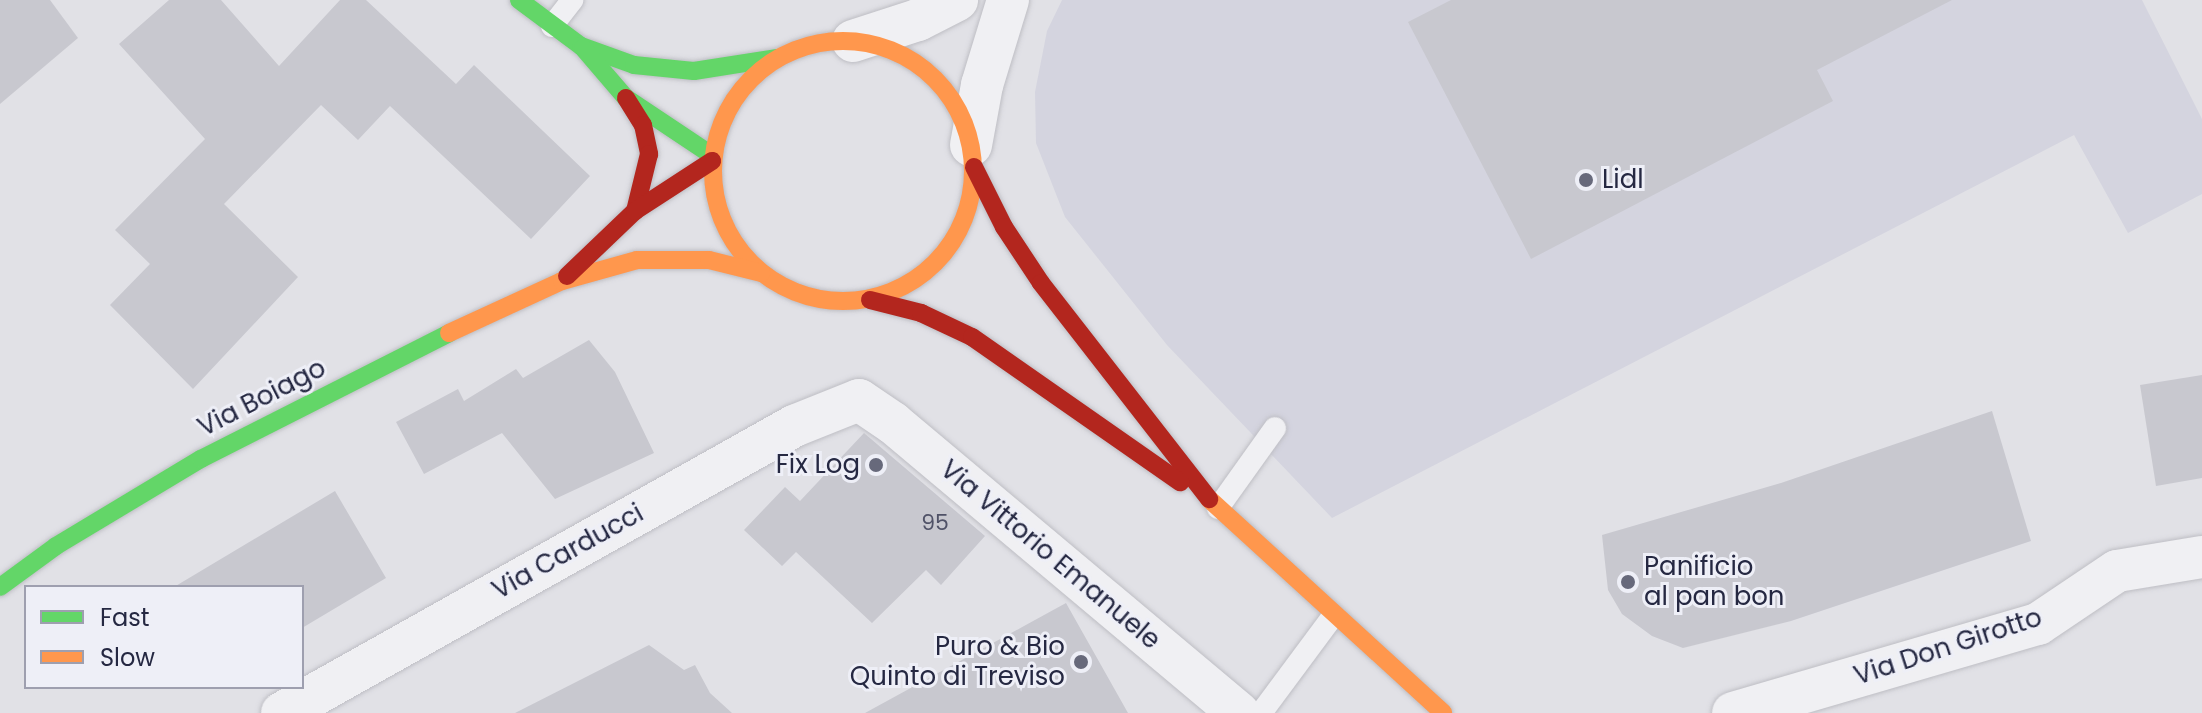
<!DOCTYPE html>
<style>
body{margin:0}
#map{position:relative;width:2202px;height:713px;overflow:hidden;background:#e1e1e6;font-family:Poppins,sans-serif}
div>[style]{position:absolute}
.built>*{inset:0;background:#d4d4df}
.building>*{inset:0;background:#c8c8cf}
.roads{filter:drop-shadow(0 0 2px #bebec4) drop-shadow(0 0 2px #bebec4)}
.lane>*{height:22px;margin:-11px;padding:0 11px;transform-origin:11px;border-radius:11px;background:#f0f0f3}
.street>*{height:42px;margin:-21px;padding:0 21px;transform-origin:21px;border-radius:21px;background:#f0f0f3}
.fast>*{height:18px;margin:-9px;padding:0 9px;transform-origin:9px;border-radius:9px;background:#63d668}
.slow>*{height:18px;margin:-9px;padding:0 9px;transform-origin:9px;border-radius:9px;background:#ff974d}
.slow>.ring{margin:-9px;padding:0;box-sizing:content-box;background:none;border:18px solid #ff974d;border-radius:50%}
.jam>*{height:18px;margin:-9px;padding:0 9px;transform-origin:9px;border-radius:9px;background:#b3261e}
.dots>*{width:22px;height:22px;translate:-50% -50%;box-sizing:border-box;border:4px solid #eeeff7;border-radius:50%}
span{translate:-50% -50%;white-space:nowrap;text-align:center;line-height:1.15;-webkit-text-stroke:6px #eeeff7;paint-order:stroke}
.number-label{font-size:22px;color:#505267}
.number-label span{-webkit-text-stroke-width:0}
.poi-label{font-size:26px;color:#252842}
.left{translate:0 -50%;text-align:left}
.right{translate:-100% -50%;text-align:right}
.street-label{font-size:26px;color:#252842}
.legend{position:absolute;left:24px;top:585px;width:280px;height:104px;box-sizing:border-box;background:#eeeff7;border:2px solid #9e9faf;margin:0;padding:10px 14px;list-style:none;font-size:24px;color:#252842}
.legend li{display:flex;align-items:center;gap:16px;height:40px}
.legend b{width:40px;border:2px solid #9e9faf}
</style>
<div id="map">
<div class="built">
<div style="clip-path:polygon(1062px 0,2142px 0,2202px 119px,2202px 194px,2128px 233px,2074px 135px,1332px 518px,1167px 345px,1065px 217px,1036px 143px,1035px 92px,1047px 31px)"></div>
</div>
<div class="building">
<div style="clip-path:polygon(0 0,50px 0,78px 38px,0 104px)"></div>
<div style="clip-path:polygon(169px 0,221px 0,279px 66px,340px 0,366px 0,456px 84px,474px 65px,590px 176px,531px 239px,390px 106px,358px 140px,321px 105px,224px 204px,298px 277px,193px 389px,110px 305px,150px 264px,115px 230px,205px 139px,119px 44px)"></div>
<div style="clip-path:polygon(1451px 0,1952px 0,1817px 70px,1833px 101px,1531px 259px,1408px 22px)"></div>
<div style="clip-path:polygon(589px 340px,615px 372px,654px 453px,555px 499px,502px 433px,424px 474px,396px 422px,458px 389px,464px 401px,516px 369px,523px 378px)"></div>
<div style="clip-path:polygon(2202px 375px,2202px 478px,2156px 486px,2140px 385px)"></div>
<div style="clip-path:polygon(1992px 411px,2031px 541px,1791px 621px,1683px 648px,1652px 636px,1622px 614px,1608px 590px,1602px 535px,1781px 483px)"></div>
<div style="clip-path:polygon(864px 433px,985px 536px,941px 585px,926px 570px,872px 623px,796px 552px,782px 566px,744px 530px,785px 487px,800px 501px)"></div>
<div style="clip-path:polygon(335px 491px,386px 578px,302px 628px,302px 587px,174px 587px)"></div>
<div style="clip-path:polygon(1066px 603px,1128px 713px,865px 713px,1024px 626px)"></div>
<div style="clip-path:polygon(649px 645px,684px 670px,695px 665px,710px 693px,732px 713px,515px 713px)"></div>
</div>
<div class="roads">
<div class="lane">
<div style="left:552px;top:26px;width:33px;rotate:-52deg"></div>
<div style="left:1218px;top:508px;width:98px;rotate:-54.5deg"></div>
<div style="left:1261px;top:713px;width:121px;rotate:-53.4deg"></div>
</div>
<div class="street">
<div style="left:853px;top:41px;width:68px;rotate:-17.9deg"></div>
<div style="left:918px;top:20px;width:44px;rotate:-27.1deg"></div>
<div style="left:971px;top:145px;width:61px;rotate:-79.6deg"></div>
<div style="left:982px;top:85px;width:89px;rotate:-73deg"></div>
<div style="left:282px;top:713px;width:587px;rotate:-29.27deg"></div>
<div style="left:794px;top:426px;width:70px;rotate:-21.8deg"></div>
<div style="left:859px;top:400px;width:41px;rotate:34.1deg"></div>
<div style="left:893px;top:423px;width:451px;rotate:40deg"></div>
<div style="left:1733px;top:713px;width:318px;rotate:-16.3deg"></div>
<div style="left:2038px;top:624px;width:95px;rotate:-33.9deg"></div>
<div style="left:2117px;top:571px;width:86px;rotate:-9.4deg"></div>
</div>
<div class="fast">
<div style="left:519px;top:0;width:77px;rotate:36.6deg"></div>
<div style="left:581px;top:46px;width:56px;rotate:19.7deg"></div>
<div style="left:634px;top:65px;width:60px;rotate:5.7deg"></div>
<div style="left:694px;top:71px;width:83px;rotate:-9deg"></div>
<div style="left:583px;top:48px;width:66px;rotate:49.3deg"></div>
<div style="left:626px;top:98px;width:105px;rotate:33.7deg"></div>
<div style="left:0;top:587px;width:69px;rotate:-36.2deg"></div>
<div style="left:56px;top:546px;width:169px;rotate:-31deg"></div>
<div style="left:201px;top:459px;width:278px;rotate:-26.9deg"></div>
</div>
<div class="slow">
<div class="ring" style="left:713px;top:41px;width:242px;height:242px"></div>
<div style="left:449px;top:333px;width:124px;rotate:-24.7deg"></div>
<div style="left:562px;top:281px;width:78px;rotate:-15.6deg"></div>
<div style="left:637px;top:260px;width:72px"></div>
<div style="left:709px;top:260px;width:54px;rotate:14deg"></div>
<div style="left:1209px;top:499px;width:317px;rotate:42.4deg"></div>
</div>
<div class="jam">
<div style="left:626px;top:98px;width:32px;rotate:58deg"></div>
<div style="left:643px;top:125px;width:30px;rotate:78deg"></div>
<div style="left:649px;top:154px;width:59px;rotate:103.8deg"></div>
<div style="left:974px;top:167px;width:67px;rotate:63.4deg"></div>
<div style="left:1004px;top:227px;width:67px;rotate:56.5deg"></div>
<div style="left:1041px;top:283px;width:274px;rotate:52.1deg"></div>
<div style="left:567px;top:276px;width:94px;rotate:-43.7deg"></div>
<div style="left:635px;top:211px;width:92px;rotate:-33deg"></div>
<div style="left:870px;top:300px;width:53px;rotate:14.3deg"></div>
<div style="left:921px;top:313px;width:56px;rotate:25.2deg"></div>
<div style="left:972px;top:337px;width:254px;rotate:34.9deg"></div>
</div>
</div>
<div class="dots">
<div style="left:1586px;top:180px;background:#67697b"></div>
<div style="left:876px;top:465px;background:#67697b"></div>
<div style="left:1628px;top:582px;background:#67697b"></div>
<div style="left:1081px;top:662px;background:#67697b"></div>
</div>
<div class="number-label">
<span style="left:935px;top:523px">95</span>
</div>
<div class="poi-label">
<span class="left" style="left:1602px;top:180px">Lidl</span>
<span class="right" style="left:860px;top:465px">Fix Log</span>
<span class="left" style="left:1644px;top:582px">Panificio<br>al pan bon</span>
<span class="right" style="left:1065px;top:662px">Puro &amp; Bio<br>Quinto di Treviso</span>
</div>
<div class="street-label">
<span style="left:262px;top:398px;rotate:-27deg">Via Boiago</span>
<span style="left:568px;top:552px;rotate:-29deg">Via Carducci</span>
<span style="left:1050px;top:555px;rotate:40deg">Via Vittorio Emanuele</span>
<span style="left:1948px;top:647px;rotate:-18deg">Via Don Girotto</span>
</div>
<ul class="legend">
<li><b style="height:10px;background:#63d668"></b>Fast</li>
<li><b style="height:10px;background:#ff974d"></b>Slow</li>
</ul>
</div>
